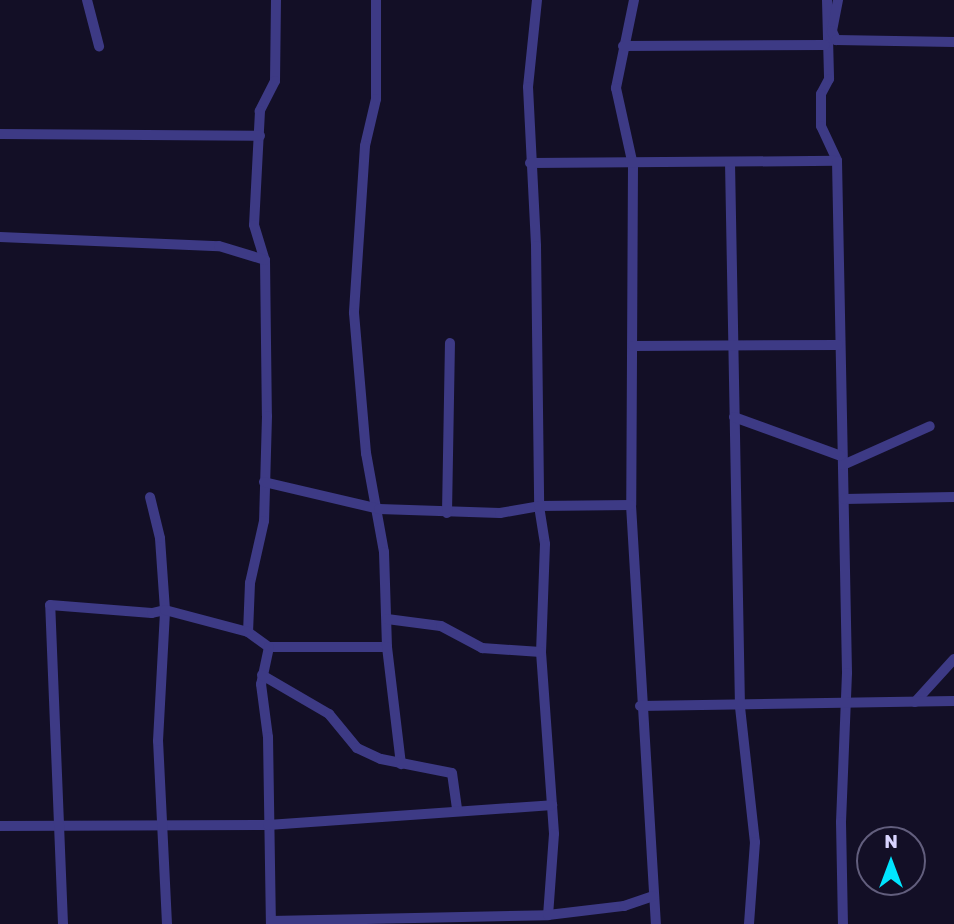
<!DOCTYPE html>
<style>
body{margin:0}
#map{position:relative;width:954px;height:924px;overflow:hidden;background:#130f26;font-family:Rubik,sans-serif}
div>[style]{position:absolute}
.street>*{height:10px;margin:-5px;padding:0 5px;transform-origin:5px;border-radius:5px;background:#3d3a85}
span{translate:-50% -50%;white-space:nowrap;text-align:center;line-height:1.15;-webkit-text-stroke:6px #130f26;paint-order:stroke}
.north{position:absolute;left:856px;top:826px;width:70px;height:70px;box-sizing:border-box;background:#130f26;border:2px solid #625e7d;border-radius:50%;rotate:0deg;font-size:19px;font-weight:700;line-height:28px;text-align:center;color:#d9d4ff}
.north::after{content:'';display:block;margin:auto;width:24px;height:32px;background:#00e5ff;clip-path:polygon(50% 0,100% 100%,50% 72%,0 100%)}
</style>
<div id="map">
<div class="street">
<div style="left:87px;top:0;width:48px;rotate:75.4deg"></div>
<div style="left:276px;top:0;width:81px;rotate:90.7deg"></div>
<div style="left:275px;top:81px;width:34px;rotate:117deg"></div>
<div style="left:260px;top:111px;width:114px;rotate:93deg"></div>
<div style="left:254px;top:225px;width:37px;rotate:73deg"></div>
<div style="left:265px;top:260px;width:156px;rotate:89.3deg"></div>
<div style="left:267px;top:416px;width:105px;rotate:91.6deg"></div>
<div style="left:264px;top:521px;width:64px;rotate:102.7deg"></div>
<div style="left:250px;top:583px;width:49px;rotate:92.3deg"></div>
<div style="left:248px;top:632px;width:26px;rotate:36deg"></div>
<div style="left:269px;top:647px;width:118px"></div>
<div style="left:376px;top:0;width:99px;rotate:90deg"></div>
<div style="left:376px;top:99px;width:48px;rotate:103.2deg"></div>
<div style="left:365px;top:146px;width:167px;rotate:93.8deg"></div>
<div style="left:354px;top:313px;width:141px;rotate:85.1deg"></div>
<div style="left:366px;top:453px;width:101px;rotate:79.7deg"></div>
<div style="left:384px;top:552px;width:95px;rotate:88.2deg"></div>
<div style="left:387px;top:647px;width:118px;rotate:83.2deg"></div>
<div style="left:537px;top:0;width:87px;rotate:95.9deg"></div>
<div style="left:528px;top:87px;width:159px;rotate:87.1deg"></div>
<div style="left:536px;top:246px;width:260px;rotate:89.3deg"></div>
<div style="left:539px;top:506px;width:38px;rotate:81deg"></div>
<div style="left:545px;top:544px;width:108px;rotate:92.1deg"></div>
<div style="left:541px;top:652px;width:182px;rotate:85.9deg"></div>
<div style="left:554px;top:834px;width:81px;rotate:94.2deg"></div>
<div style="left:634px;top:0;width:90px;rotate:101.6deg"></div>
<div style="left:616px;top:88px;width:79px;rotate:77.6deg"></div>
<div style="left:633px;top:165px;width:340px;rotate:90.3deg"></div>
<div style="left:631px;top:505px;width:420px;rotate:86.6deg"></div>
<div style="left:827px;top:0;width:79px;rotate:88.5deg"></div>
<div style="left:829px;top:79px;width:17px;rotate:118deg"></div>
<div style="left:821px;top:94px;width:32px;rotate:90deg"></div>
<div style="left:821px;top:126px;width:38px;rotate:65deg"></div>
<div style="left:838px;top:0;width:32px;rotate:101deg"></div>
<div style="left:832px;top:31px;width:10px;rotate:66deg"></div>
<div style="left:836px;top:40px;width:118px;rotate:1deg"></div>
<div style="left:623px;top:46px;width:202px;rotate:-0.3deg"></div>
<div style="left:0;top:134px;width:260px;rotate:0.4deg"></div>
<div style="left:730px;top:162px;width:545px;rotate:88.95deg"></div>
<div style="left:740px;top:707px;width:136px;rotate:83.7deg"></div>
<div style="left:755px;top:842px;width:82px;rotate:94.2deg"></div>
<div style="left:530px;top:163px;width:307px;rotate:-0.4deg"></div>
<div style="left:837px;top:161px;width:512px;rotate:88.88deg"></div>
<div style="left:847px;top:673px;width:149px;rotate:92.3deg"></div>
<div style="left:841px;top:822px;width:102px;rotate:88.9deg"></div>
<div style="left:0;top:237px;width:219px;rotate:2.4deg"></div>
<div style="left:219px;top:246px;width:48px;rotate:16.9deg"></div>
<div style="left:633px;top:346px;width:205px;rotate:-0.3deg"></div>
<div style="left:734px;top:417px;width:114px;rotate:20deg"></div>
<div style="left:843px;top:465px;width:95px;rotate:-24.1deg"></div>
<div style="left:264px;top:482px;width:118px;rotate:13.2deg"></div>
<div style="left:379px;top:509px;width:121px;rotate:1.9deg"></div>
<div style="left:500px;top:513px;width:40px;rotate:-10deg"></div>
<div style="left:539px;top:506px;width:92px;rotate:-0.6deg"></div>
<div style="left:844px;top:499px;width:110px;rotate:-1deg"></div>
<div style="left:447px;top:513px;width:170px;rotate:-89deg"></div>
<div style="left:387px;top:619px;width:54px;rotate:7.4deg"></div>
<div style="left:441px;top:626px;width:47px;rotate:28.2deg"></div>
<div style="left:482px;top:648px;width:59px;rotate:3.9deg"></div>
<div style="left:269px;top:647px;width:38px;rotate:102deg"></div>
<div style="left:261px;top:684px;width:53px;rotate:82.5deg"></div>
<div style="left:268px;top:737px;width:187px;rotate:89.1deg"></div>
<div style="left:262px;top:675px;width:78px;rotate:30.2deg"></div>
<div style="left:329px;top:714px;width:44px;rotate:50.5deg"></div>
<div style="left:357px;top:748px;width:26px;rotate:25deg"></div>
<div style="left:381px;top:759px;width:72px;rotate:11.2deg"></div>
<div style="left:452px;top:773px;width:36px;rotate:82deg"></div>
<div style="left:915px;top:702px;width:58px;rotate:-47.8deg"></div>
<div style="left:640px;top:706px;width:314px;rotate:-0.9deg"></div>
<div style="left:0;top:826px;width:268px;rotate:-0.2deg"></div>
<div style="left:268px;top:825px;width:285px;rotate:-4deg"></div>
<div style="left:271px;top:921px;width:277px;rotate:-1.2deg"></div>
<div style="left:548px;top:915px;width:77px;rotate:-6.8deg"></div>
<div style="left:624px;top:906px;width:31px;rotate:-19deg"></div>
<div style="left:63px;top:924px;width:319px;rotate:-92.3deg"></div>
<div style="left:50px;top:605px;width:102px;rotate:4.5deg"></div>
<div style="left:152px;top:613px;width:13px;rotate:-13deg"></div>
<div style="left:165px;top:610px;width:72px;rotate:-94deg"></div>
<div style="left:160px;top:538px;width:42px;rotate:-103.7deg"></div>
<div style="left:167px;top:924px;width:183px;rotate:-92.8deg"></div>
<div style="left:158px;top:741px;width:131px;rotate:-86.9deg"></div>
<div style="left:165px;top:610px;width:86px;rotate:14.8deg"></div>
</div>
<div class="north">N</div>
</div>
